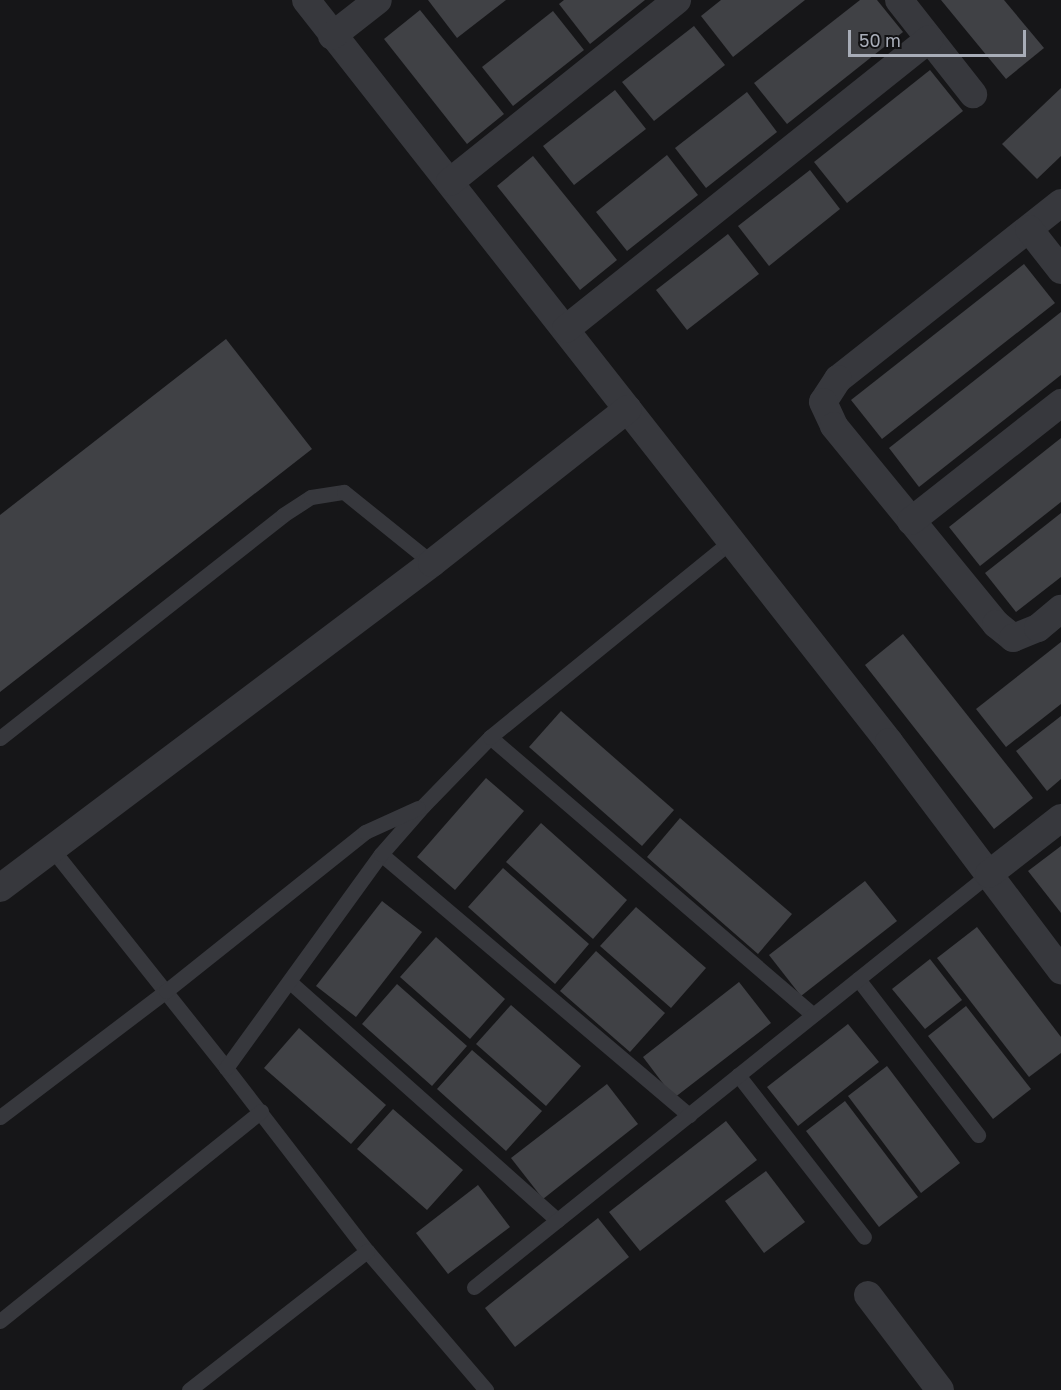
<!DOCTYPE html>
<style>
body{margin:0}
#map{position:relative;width:1061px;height:1390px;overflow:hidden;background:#161618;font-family:"Golos Text",sans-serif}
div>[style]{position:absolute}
.building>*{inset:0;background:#404145}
.lane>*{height:15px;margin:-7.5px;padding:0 7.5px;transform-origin:7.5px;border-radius:7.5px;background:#37383d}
.street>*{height:28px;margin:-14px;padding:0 14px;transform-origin:14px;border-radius:14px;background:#37383d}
span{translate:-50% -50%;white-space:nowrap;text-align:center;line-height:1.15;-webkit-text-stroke:6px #111113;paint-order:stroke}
.scale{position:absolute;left:848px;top:30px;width:178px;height:27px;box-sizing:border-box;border:3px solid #a8adb8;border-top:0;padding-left:8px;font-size:18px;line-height:21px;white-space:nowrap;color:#a8adb8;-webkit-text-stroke:4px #111113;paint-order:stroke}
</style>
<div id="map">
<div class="building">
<div style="clip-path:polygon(428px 0,506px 0,457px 38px)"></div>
<div style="clip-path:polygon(564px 0,645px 0,590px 44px,559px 4px)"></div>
<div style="clip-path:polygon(721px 0,805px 0,733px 57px,701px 16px)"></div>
<div style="clip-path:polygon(860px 0,877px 0,903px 32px,787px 124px,754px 83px)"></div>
<div style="clip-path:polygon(941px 0,1004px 0,1044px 48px,1006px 79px)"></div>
<div style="clip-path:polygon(420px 10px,504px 114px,467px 144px,384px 39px)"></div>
<div style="clip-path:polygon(553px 11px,584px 50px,513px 106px,482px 67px)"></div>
<div style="clip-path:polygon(694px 26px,725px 65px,654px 121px,622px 82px)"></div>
<div style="clip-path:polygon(930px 70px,963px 111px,847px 203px,814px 162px)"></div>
<div style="clip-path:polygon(1061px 88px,1061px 156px,1037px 179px,1002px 144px)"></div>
<div style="clip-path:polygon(615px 90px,646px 129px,574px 185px,543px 146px)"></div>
<div style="clip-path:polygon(747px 92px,777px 132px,706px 188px,675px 148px)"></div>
<div style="clip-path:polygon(667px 155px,698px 195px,627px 251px,596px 212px)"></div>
<div style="clip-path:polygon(533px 156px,617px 260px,580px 290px,497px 186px)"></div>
<div style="clip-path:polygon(810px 170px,840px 209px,769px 266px,738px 226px)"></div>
<div style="clip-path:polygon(728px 234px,759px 274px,687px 330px,656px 290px)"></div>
<div style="clip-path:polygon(1024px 264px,1055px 303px,882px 439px,851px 400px)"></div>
<div style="clip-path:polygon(1061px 312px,1061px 375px,919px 487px,889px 448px)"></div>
<div style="clip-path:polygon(226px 339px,312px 449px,0 692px,0 515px)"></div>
<div style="clip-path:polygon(1061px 438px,1061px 502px,980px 566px,949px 527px)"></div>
<div style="clip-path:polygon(1061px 513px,1061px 577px,1016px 612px,985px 573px)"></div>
<div style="clip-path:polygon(903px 634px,1033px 798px,994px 829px,865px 665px)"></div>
<div style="clip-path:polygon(1061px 642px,1061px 704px,1006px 747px,976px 709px)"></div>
<div style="clip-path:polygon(561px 711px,674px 810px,642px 846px,529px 747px)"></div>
<div style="clip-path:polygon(1061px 716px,1061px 779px,1047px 791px,1016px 751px)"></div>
<div style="clip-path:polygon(486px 778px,524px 811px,455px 890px,417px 857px)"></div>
<div style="clip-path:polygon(680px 818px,792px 914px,758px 954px,647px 857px)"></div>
<div style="clip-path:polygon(541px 823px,627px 900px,593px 939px,506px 862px)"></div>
<div style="clip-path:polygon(1061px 846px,1061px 913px,1028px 871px)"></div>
<div style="clip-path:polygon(503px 868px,589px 944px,555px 984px,468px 907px)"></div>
<div style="clip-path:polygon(865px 881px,897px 921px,801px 996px,769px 955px)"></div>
<div style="clip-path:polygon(382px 901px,422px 932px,356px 1017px,316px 986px)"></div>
<div style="clip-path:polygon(636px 907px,706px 968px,671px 1008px,600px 946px)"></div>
<div style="clip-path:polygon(977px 927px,1061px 1037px,1061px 1053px,1029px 1077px,937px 958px)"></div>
<div style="clip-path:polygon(436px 937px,505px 999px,470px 1039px,400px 977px)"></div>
<div style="clip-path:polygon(596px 951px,665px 1013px,630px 1052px,560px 991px)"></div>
<div style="clip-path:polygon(930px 959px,962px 1000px,925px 1029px,892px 989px)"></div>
<div style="clip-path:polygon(739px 982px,771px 1023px,674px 1098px,643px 1057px)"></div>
<div style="clip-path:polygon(397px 984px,467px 1046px,432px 1086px,362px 1024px)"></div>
<div style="clip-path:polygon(511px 1005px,581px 1066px,546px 1106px,476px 1044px)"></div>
<div style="clip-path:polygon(966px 1006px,1031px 1089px,993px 1119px,928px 1036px)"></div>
<div style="clip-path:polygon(848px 1024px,879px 1062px,798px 1126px,767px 1087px)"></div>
<div style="clip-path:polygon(299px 1028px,386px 1105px,351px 1144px,264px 1068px)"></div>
<div style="clip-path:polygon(472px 1050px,542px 1111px,506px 1151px,437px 1089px)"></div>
<div style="clip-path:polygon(887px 1066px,960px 1163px,921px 1193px,848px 1096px)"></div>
<div style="clip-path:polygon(607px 1084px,638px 1124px,543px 1199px,511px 1158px)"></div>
<div style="clip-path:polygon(845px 1101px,918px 1197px,879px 1227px,806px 1131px)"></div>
<div style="clip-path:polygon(393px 1109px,463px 1170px,427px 1210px,357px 1149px)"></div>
<div style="clip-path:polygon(726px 1121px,757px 1160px,640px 1251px,609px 1212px)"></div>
<div style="clip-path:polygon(766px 1171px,805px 1222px,764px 1253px,725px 1201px)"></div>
<div style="clip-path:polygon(478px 1185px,510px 1227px,448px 1274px,416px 1233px)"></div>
<div style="clip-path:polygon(598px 1218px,629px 1257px,515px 1347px,485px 1308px)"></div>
</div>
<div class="lane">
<div style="left:490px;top:737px;width:426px;rotate:40.7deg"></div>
<div style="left:0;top:738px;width:360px;rotate:-38.2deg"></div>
<div style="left:283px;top:515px;width:33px;rotate:-33deg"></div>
<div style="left:311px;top:497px;width:33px;rotate:-9deg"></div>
<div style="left:344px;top:492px;width:113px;rotate:38.9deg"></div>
<div style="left:52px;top:849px;width:280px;rotate:51.5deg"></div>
<div style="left:226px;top:1068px;width:231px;rotate:52.4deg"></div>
<div style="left:367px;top:1251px;width:183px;rotate:49.4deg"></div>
<div style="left:381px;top:854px;width:404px;rotate:40.3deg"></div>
<div style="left:858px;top:979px;width:197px;rotate:52.4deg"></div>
<div style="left:290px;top:982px;width:358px;rotate:41.7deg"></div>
<div style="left:226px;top:1068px;width:264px;rotate:-54.1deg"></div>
<div style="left:381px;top:854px;width:64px;rotate:-48.8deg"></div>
<div style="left:423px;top:806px;width:96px;rotate:-45.8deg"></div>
<div style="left:490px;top:737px;width:311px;rotate:-39.1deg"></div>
<div style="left:738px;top:1075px;width:205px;rotate:52.1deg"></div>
<div style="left:0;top:1117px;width:208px;rotate:-37.2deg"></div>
<div style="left:166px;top:991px;width:255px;rotate:-38.6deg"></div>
<div style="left:365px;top:832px;width:58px;rotate:-24.4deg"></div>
<div style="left:474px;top:1287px;width:660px;rotate:-38.73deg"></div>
<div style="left:0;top:1321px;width:335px;rotate:-38.8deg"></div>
<div style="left:189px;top:1390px;width:226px;rotate:-38deg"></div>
</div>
<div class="street">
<div style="left:306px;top:0;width:944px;rotate:51.84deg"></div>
<div style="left:889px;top:742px;width:286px;rotate:53deg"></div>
<div style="left:899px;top:0;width:120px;rotate:51.8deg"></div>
<div style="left:332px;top:36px;width:58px;rotate:-38deg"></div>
<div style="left:450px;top:182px;width:291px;rotate:-38.7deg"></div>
<div style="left:1061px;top:203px;width:284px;rotate:141.7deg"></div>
<div style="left:838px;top:379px;width:27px;rotate:123deg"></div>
<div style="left:823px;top:402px;width:26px;rotate:65deg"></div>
<div style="left:834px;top:426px;width:256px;rotate:50.7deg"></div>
<div style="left:996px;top:624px;width:22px;rotate:39deg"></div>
<div style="left:1013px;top:638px;width:27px;rotate:-22deg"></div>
<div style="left:1038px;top:628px;width:30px;rotate:-40deg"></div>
<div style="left:1029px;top:229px;width:52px;rotate:52deg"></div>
<div style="left:566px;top:329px;width:465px;rotate:-38.6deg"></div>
<div style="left:911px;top:521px;width:191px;rotate:-38.2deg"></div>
<div style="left:989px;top:874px;width:91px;rotate:-37.9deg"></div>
<div style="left:0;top:888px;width:541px;rotate:-36.95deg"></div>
<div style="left:432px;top:563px;width:249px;rotate:-38.2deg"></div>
<div style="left:868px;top:1295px;width:119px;rotate:52.8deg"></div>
</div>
<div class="scale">50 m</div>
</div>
